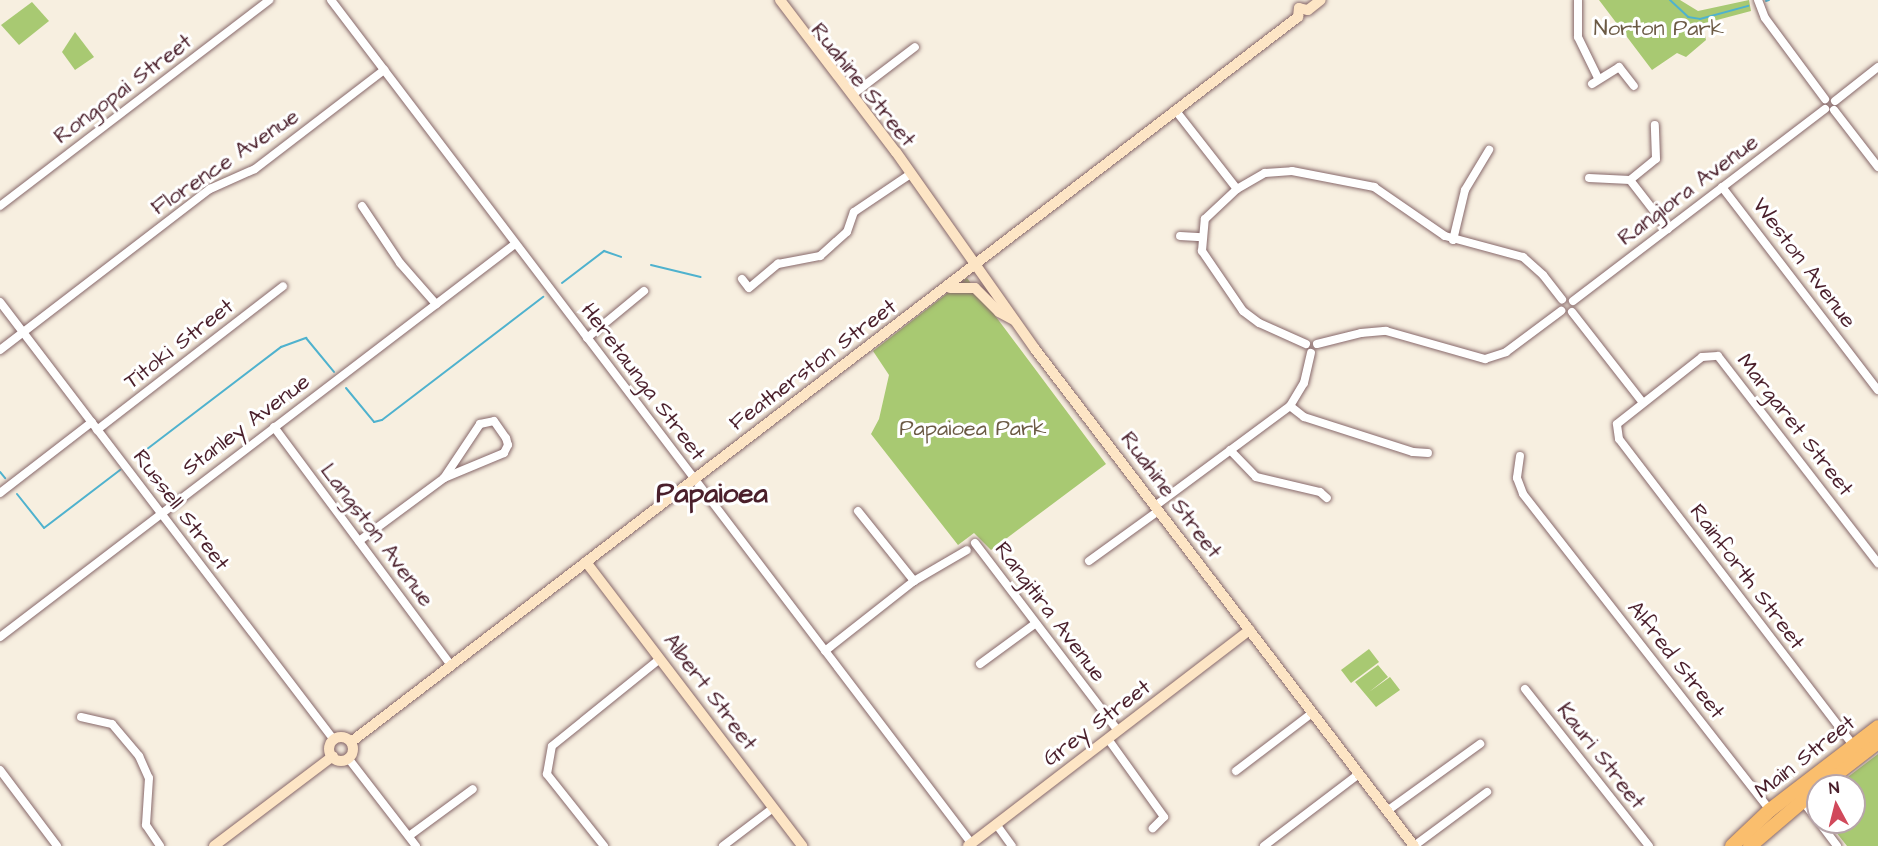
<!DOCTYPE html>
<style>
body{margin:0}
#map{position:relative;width:1878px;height:846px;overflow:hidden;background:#f7efe0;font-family:"Architects Daughter",sans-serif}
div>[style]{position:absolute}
.green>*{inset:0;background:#a8c972}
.stream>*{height:2px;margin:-1px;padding:0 1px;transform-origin:1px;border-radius:1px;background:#4fb2ce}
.roads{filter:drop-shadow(0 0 2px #87686a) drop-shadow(0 0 2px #87686a)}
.street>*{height:8px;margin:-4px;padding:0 4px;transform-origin:4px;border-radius:4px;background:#fff}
.secondary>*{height:10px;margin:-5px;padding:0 5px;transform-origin:5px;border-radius:5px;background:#fde5c5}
.secondary>.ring{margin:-5px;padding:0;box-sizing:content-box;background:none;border:10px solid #fde5c5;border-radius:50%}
.highway>*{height:14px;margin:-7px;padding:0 7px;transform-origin:7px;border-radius:7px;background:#fabe6d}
span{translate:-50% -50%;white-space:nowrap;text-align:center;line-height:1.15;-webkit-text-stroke:6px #fff;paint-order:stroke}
.park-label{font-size:22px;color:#6b5a44}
.street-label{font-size:22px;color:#4a1f2b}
.district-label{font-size:28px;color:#4a1f2b;font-weight:700}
.north{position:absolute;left:1806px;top:774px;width:60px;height:60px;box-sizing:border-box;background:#fff;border:2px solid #b7a5aa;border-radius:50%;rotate:353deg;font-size:16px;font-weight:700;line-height:24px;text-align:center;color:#4a1f2b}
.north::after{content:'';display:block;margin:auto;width:21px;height:27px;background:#d1495b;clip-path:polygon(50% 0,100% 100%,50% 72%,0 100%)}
</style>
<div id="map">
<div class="green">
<div style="clip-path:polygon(1599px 0,1680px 0,1698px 11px,1749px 0,1751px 11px,1702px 24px,1706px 40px,1686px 57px,1677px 53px,1652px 70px)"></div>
<div style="clip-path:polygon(32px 2px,49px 21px,19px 45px,1px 25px)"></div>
<div style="clip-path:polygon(75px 32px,94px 57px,75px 70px,62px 52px)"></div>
<div style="clip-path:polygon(967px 278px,1106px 464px,991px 550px,974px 533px,958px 545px,871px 434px,879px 419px,889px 375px,873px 351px)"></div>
<div style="clip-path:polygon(1369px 649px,1379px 662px,1351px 683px,1341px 670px)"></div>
<div style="clip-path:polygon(1378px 665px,1388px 677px,1369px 692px,1390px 677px,1400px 690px,1376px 707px,1355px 682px)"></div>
<div style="clip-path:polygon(1878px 754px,1878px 846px,1847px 846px,1828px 822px,1854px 822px,1854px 786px,1836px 786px)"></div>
</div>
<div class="stream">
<div style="left:1670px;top:0;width:25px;rotate:43deg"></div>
<div style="left:1688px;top:17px;width:12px;rotate:9deg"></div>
<div style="left:1700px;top:19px;width:50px;rotate:-15.2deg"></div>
<div style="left:1766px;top:1px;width:3px;rotate:-18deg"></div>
<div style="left:651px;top:265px;width:51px;rotate:13.5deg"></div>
<div style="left:562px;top:283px;width:53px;rotate:-37.3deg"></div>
<div style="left:604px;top:251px;width:18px;rotate:19deg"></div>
<div style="left:346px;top:388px;width:44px;rotate:50.5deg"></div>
<div style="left:374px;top:422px;width:8px;rotate:-14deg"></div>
<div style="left:382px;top:420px;width:203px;rotate:-37.4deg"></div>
<div style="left:134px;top:459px;width:185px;rotate:-37.3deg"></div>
<div style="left:281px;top:347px;width:27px;rotate:-20deg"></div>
<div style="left:306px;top:338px;width:44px;rotate:50.5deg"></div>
<div style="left:0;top:472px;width:8px;rotate:50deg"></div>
<div style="left:17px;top:494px;width:43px;rotate:51.5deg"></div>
<div style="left:44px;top:528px;width:96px;rotate:-37.3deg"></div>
</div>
<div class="roads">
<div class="street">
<div style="left:331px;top:0;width:1058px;rotate:52.79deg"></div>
<div style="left:1578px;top:0;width:37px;rotate:90deg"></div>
<div style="left:1578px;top:37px;width:46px;rotate:64deg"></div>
<div style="left:1758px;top:0;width:19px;rotate:69deg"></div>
<div style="left:1765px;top:18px;width:101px;rotate:53.5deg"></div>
<div style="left:1592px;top:84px;width:32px;rotate:-32deg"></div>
<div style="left:1619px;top:67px;width:24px;rotate:52deg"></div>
<div style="left:852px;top:95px;width:79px;rotate:-37.3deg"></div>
<div style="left:1835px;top:101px;width:55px;rotate:-38.3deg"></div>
<div style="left:1834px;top:110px;width:72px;rotate:52.3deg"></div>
<div style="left:1176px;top:111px;width:99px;rotate:52deg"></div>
<div style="left:1589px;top:178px;width:41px;rotate:2.8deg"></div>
<div style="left:1630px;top:180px;width:33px;rotate:-39deg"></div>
<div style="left:1656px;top:159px;width:34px;rotate:-92deg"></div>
<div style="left:1630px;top:180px;width:62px;rotate:52.2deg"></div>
<div style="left:1722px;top:187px;width:256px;rotate:52.5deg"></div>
<div style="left:0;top:206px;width:339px;rotate:-37.4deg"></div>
<div style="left:362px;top:206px;width:69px;rotate:56.3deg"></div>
<div style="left:400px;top:263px;width:55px;rotate:48.7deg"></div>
<div style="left:1180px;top:236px;width:22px;rotate:3deg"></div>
<div style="left:1453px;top:240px;width:51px;rotate:-76.5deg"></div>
<div style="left:1465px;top:190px;width:47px;rotate:-59deg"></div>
<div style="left:742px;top:279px;width:11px;rotate:52deg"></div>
<div style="left:749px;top:288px;width:38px;rotate:-40deg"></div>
<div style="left:778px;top:264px;width:43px;rotate:-10.8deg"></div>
<div style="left:820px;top:256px;width:36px;rotate:-42deg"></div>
<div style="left:847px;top:232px;width:21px;rotate:-71deg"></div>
<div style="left:854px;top:212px;width:66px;rotate:-33.9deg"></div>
<div style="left:1573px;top:301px;width:317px;rotate:-37.3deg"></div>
<div style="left:0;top:302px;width:551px;rotate:52.67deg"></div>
<div style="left:1572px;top:312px;width:115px;rotate:52deg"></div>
<div style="left:587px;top:338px;width:74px;rotate:-39.5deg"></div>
<div style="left:1306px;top:344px;width:51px;rotate:-155.9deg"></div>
<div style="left:1259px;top:323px;width:20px;rotate:-143deg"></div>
<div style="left:1243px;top:311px;width:73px;rotate:-124.3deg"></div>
<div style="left:1202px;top:251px;width:32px;rotate:-85deg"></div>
<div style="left:1205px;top:219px;width:44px;rotate:-43.2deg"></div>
<div style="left:1237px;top:189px;width:32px;rotate:-30deg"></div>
<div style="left:1265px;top:173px;width:27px;rotate:-4deg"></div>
<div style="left:1292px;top:171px;width:84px;rotate:11deg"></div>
<div style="left:1374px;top:187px;width:86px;rotate:34.6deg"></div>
<div style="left:1445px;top:236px;width:81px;rotate:15.1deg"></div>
<div style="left:1523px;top:257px;width:27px;rotate:42deg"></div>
<div style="left:1543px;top:275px;width:31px;rotate:52deg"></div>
<div style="left:1317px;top:344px;width:45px;rotate:-14deg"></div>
<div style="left:1361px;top:333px;width:25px;rotate:-5deg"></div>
<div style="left:1386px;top:331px;width:103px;rotate:15.8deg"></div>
<div style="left:1485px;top:359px;width:22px;rotate:-18deg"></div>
<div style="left:1506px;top:352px;width:69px;rotate:-36.7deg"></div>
<div style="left:0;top:350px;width:265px;rotate:-37.5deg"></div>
<div style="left:210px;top:189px;width:49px;rotate:-24deg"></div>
<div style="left:255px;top:169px;width:163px;rotate:-37.5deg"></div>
<div style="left:1290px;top:406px;width:18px;rotate:38deg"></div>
<div style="left:1304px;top:417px;width:114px;rotate:17.8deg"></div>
<div style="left:1413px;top:452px;width:15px;rotate:4deg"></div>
<div style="left:274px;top:427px;width:297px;rotate:53.4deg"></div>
<div style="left:97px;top:430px;width:235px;rotate:-37.7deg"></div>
<div style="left:1230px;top:450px;width:37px;rotate:46deg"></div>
<div style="left:1256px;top:477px;width:66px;rotate:13.2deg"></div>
<div style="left:1320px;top:492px;width:9px;rotate:41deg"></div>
<div style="left:1520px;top:456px;width:22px;rotate:98deg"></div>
<div style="left:1517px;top:478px;width:17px;rotate:69deg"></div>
<div style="left:1523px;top:494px;width:401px;rotate:52deg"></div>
<div style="left:0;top:493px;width:116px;rotate:-37.7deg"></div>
<div style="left:1155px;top:506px;width:168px;rotate:-36.5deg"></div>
<div style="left:1290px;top:406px;width:27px;rotate:-59deg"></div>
<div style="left:1304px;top:383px;width:31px;rotate:-77deg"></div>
<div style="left:858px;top:511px;width:90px;rotate:51.3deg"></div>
<div style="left:359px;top:541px;width:106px;rotate:-36.5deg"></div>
<div style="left:444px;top:478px;width:65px;rotate:-56.3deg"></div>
<div style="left:480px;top:424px;width:14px;rotate:-12deg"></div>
<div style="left:494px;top:421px;width:21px;rotate:55deg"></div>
<div style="left:506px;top:438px;width:7px;rotate:74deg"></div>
<div style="left:508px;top:445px;width:9px;rotate:117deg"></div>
<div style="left:504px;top:453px;width:65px;rotate:157.4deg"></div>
<div style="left:975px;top:543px;width:236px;rotate:52.7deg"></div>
<div style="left:1089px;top:561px;width:85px;rotate:-35.9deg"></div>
<div style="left:0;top:637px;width:648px;rotate:-37.35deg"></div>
<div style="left:825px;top:651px;width:113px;rotate:-38.2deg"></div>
<div style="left:914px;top:581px;width:61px;rotate:-30.3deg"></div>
<div style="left:980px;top:664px;width:69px;rotate:-36.2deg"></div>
<div style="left:1525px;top:689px;width:200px;rotate:51.7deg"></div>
<div style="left:81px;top:717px;width:32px;rotate:13deg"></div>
<div style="left:112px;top:724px;width:42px;rotate:49.8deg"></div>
<div style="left:139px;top:756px;width:24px;rotate:66deg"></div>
<div style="left:149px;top:778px;width:47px;rotate:93.7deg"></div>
<div style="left:146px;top:825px;width:25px;rotate:56deg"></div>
<div style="left:1108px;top:739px;width:96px;rotate:54.3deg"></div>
<div style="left:1164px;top:817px;width:16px;rotate:135deg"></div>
<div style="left:1853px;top:745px;width:385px;rotate:-127.4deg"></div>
<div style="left:1619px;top:439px;width:15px;rotate:-98deg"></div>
<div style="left:1617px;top:424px;width:108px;rotate:-38.2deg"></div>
<div style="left:1702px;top:357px;width:16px;rotate:-4deg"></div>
<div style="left:1718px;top:356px;width:262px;rotate:52.3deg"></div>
<div style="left:348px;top:758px;width:111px;rotate:52.3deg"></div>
<div style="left:0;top:770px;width:95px;rotate:53.1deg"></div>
<div style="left:1236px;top:771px;width:96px;rotate:-37.3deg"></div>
<div style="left:1801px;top:799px;width:28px;rotate:52deg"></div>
<div style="left:1387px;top:811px;width:115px;rotate:-35.8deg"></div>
<div style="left:1819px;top:822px;width:30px;rotate:53deg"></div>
<div style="left:996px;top:824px;width:27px;rotate:54deg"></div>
<div style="left:409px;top:836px;width:79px;rotate:-36.3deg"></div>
<div style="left:604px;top:846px;width:92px;rotate:-128.4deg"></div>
<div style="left:547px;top:774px;width:28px;rotate:-80deg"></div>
<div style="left:552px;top:746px;width:139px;rotate:-38.9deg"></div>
<div style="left:723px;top:846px;width:63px;rotate:-37.2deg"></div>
<div style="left:1264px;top:846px;width:119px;rotate:-37.2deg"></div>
<div style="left:1414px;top:846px;width:91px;rotate:-36.5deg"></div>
</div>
<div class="secondary">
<div style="left:780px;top:0;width:191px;rotate:52.7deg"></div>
<div style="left:896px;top:152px;width:241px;rotate:54.8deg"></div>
<div style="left:1035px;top:349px;width:625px;rotate:52.67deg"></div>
<div style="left:1308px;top:10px;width:16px;rotate:-38deg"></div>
<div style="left:1298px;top:17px;width:9px;rotate:-84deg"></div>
<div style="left:1299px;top:8px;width:9px;rotate:13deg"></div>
<div style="left:950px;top:288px;width:25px"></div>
<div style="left:975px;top:288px;width:34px;rotate:45deg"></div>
<div style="left:999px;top:312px;width:17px;rotate:28deg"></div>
<div style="left:586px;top:562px;width:357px;rotate:52.7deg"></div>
<div class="ring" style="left:329px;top:737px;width:14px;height:14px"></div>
<div style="left:351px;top:742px;width:1193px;rotate:-37.44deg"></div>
<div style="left:214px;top:846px;width:149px;rotate:-37.1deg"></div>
<div style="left:968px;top:846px;width:355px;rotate:-37.5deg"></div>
</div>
<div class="highway">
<div style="left:1821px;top:786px;width:72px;rotate:-37.7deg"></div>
<div style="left:1732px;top:846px;width:52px;rotate:-43.5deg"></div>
<div style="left:1770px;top:810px;width:136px;rotate:-37.5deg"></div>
<div style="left:1750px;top:846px;width:89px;rotate:-40.5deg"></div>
</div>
</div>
<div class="park-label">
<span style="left:1659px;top:29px">Norton Park</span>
<span style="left:973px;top:429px">Papaioea Park</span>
</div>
<div class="street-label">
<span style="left:863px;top:85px;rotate:51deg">Ruahine Street</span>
<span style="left:123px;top:89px;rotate:-37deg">Rongopai Street</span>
<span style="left:225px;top:162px;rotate:-34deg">Florence Avenue</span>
<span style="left:1688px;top:190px;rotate:-37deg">Rangiora Avenue</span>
<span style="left:1804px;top:263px;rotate:53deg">Weston Avenue</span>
<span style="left:179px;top:344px;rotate:-38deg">Titoki Street</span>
<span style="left:813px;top:365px;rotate:-37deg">Featherston Street</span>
<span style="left:643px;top:382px;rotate:53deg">Heretaunga Street</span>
<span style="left:246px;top:425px;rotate:-37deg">Stanley Avenue</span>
<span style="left:1795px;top:425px;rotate:52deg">Margaret Street</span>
<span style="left:1171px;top:495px;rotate:53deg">Ruahine Street</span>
<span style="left:181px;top:510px;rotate:53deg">Russell Street</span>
<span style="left:377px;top:535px;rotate:53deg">Langston Avenue</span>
<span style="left:1747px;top:577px;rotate:53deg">Rainforth Street</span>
<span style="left:1050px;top:612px;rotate:53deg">Rangitira Avenue</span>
<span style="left:1676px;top:660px;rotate:52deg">Alfred Street</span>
<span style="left:710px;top:692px;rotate:53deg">Albert Street</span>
<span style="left:1097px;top:723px;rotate:-37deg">Grey Street</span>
<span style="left:1601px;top:756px;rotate:52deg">Kauri Street</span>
<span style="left:1805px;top:757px;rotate:-38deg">Main Street</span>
</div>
<div class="district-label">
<span style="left:712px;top:494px">Papaioea</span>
</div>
<div class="north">N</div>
</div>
